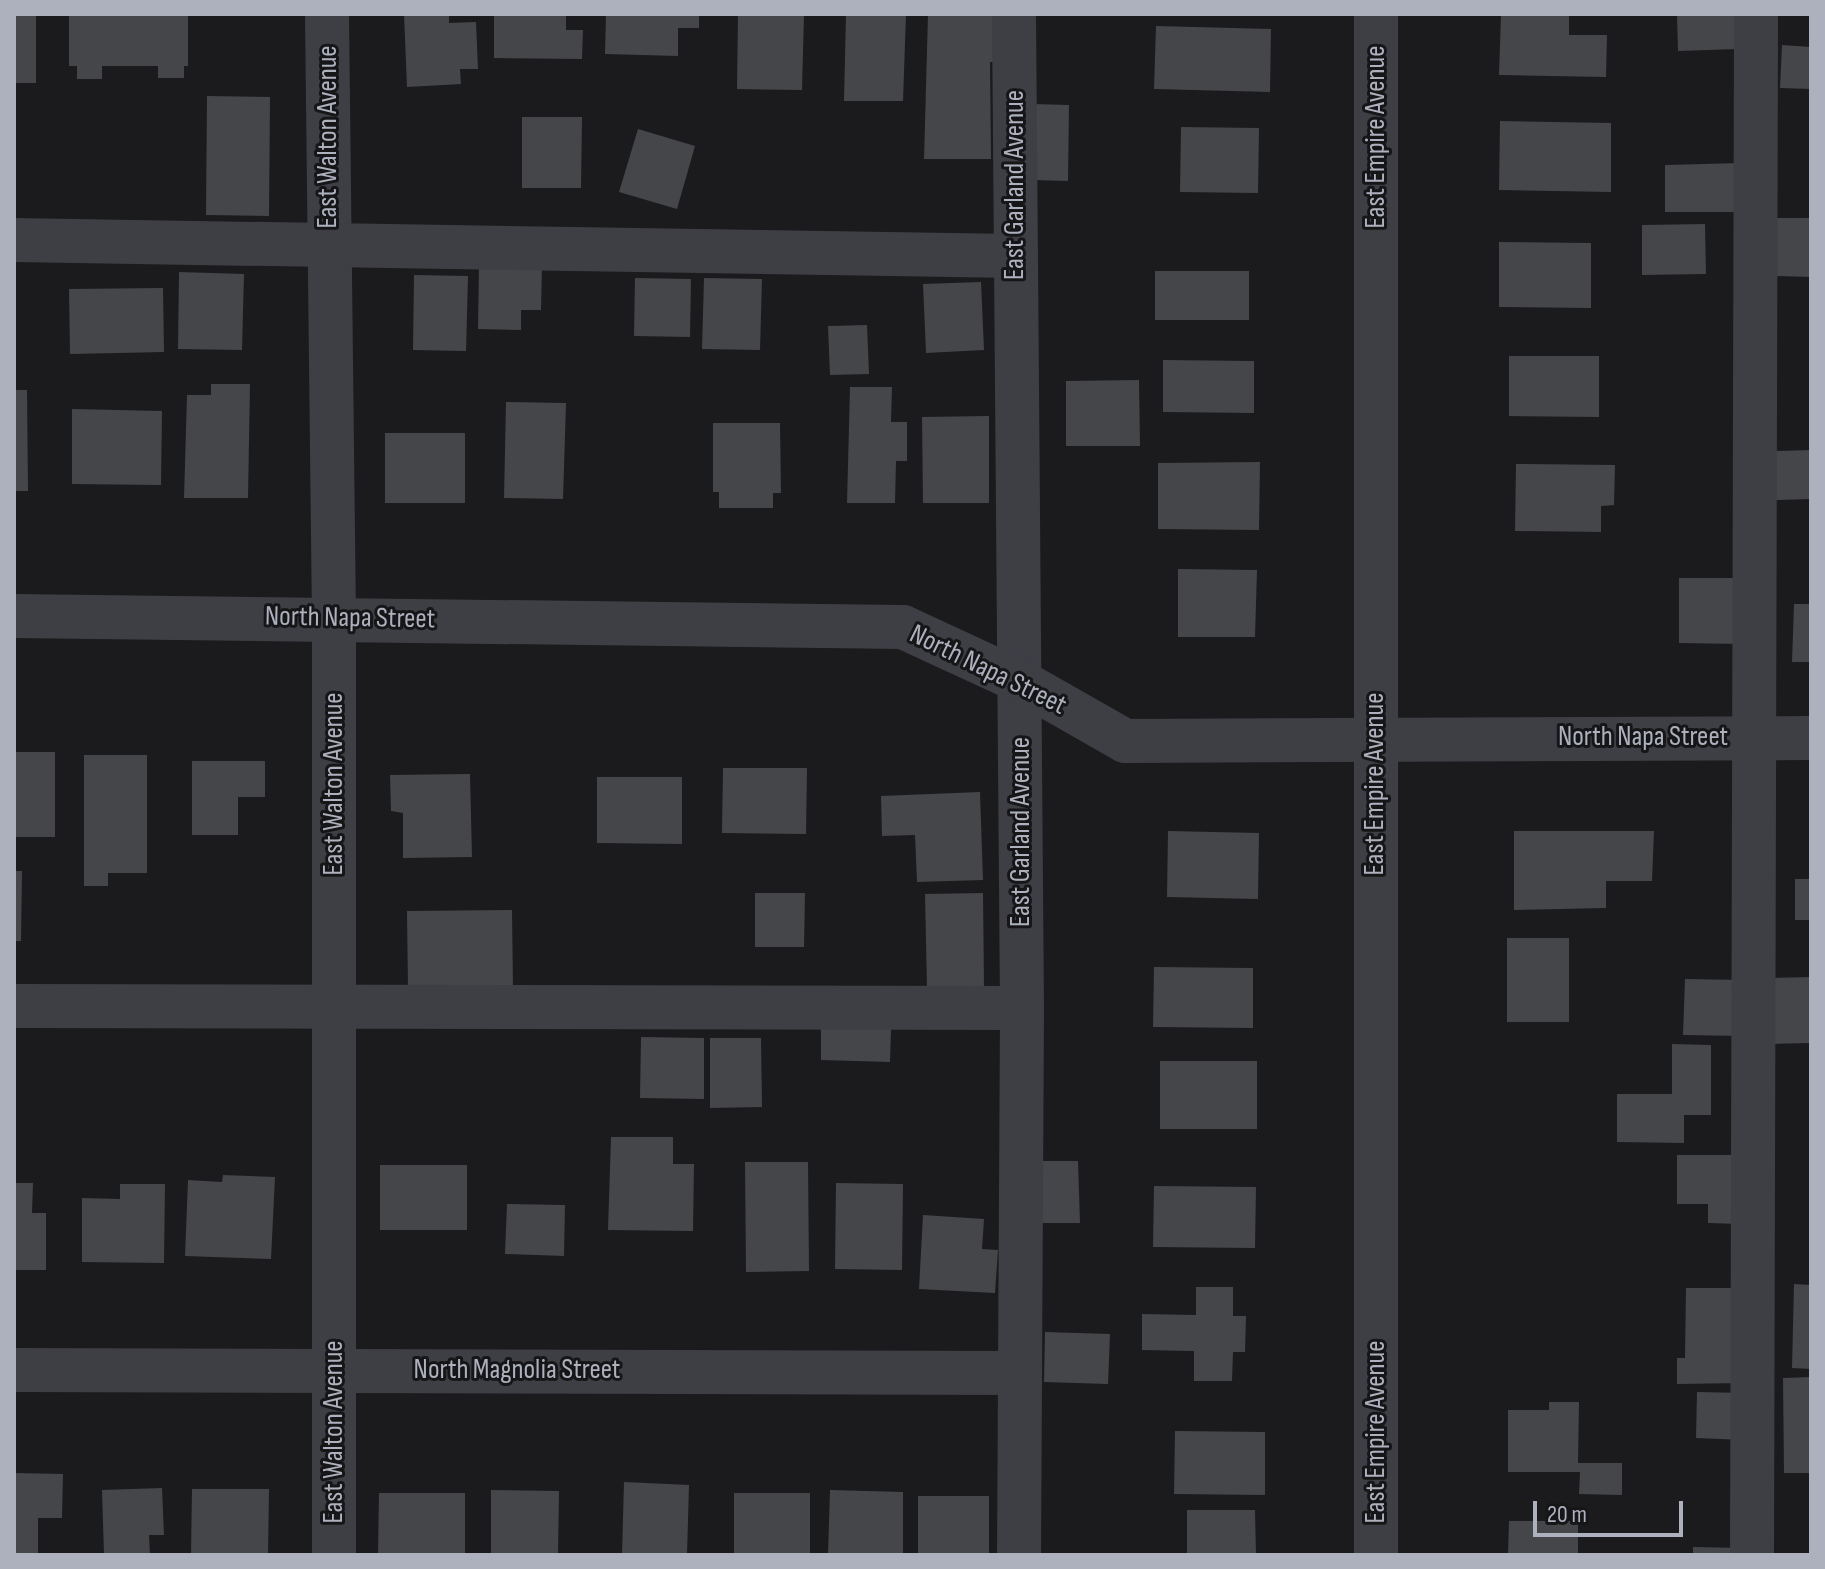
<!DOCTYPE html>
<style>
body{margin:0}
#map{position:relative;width:1825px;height:1569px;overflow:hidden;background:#1b1b1d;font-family:"Sofia Sans Condensed",sans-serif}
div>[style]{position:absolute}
.building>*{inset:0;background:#45464a}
.minor>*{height:44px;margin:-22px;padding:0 22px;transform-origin:22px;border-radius:22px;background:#3e3e45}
span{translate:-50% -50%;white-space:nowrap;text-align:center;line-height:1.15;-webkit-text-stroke:6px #161618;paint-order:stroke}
.street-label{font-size:28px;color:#adb1bd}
.frame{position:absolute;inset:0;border:16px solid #adb1bd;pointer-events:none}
.scale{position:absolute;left:1533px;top:1501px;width:150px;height:36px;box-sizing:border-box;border:4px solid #adb1bd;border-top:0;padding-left:10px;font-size:24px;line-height:28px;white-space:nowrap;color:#adb1bd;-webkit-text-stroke:6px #161618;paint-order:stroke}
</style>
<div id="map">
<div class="building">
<div style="clip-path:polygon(14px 14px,36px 14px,36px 83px,14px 83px)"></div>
<div style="clip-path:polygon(69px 14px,188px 14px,188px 66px,184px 66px,184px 78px,158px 78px,158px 66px,102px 66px,102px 79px,77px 79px,77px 66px,69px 66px)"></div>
<div style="clip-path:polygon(404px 14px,449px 14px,449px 23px,476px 22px,478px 69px,460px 69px,461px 84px,407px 87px)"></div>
<div style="clip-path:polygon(494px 14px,566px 14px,566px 30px,583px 30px,582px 59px,494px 58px)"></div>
<div style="clip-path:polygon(606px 14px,699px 14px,699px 28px,678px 28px,678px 56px,605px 54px)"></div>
<div style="clip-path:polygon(738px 14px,804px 14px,802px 90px,737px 89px)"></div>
<div style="clip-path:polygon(846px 14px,906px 14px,903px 101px,844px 101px)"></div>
<div style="clip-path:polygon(928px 14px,996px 14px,997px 62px,990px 62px,991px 159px,924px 159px)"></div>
<div style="clip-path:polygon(1501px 14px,1569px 14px,1569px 35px,1607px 35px,1606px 77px,1499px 75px)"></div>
<div style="clip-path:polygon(1677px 14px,1737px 14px,1738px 49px,1678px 51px)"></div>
<div style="clip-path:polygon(1156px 26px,1271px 29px,1270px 92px,1154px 89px)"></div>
<div style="clip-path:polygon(1782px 45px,1811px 47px,1811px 89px,1780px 88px)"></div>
<div style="clip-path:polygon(207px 96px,270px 97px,269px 216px,206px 215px)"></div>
<div style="clip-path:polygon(1033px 104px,1069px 105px,1068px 181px,1032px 180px)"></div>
<div style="clip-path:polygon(522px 117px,582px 117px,581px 188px,522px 188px)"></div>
<div style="clip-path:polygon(1500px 121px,1611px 123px,1611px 192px,1499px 190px)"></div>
<div style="clip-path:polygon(1181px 127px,1259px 128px,1258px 193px,1180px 192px)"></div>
<div style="clip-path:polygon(638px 129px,695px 146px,677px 209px,619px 192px)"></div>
<div style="clip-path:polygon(1742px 163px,1742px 212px,1665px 212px,1665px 165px)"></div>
<div style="clip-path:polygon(1776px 218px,1811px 218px,1811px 277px,1775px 276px)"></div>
<div style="clip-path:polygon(1705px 224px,1706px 274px,1642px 275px,1642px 225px)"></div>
<div style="clip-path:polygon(1499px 242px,1591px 243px,1591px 308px,1499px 307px)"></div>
<div style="clip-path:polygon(479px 265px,542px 266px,541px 310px,521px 310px,521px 330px,478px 329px)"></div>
<div style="clip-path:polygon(1155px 271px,1249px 271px,1249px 320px,1155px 320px)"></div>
<div style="clip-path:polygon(179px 272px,244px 274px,242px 350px,178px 349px)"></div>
<div style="clip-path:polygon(414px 275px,468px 276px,466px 351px,413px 350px)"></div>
<div style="clip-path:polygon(635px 278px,691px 279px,690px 337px,634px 336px)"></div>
<div style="clip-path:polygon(704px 278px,762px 279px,760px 350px,702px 349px)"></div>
<div style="clip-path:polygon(981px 282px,984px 350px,926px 353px,923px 284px)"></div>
<div style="clip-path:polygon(163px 288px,164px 352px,70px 354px,69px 289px)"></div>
<div style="clip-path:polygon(867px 325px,869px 374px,830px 375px,828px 326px)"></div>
<div style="clip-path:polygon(1509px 356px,1599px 356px,1599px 417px,1509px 416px)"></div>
<div style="clip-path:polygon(1163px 360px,1254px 361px,1254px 413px,1163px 412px)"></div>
<div style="clip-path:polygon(1139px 380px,1140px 446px,1066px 446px,1066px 381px)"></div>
<div style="clip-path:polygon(211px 384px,250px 384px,248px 498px,184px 498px,187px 395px,211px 395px)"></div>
<div style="clip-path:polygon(850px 387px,892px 387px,891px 422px,907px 422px,907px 461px,896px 461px,895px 503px,847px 503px)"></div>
<div style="clip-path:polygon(14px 390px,27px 390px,28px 491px,14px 491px)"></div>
<div style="clip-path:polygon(506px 402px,566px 403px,563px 499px,504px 498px)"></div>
<div style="clip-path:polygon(72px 409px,162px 411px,161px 485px,72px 484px)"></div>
<div style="clip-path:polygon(989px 416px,989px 503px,923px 503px,922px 417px)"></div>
<div style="clip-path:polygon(713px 423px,780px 423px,781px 493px,773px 493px,773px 508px,719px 508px,719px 492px,713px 492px)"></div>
<div style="clip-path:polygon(385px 433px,465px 433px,465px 503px,385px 503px)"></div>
<div style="clip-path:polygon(1811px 450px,1811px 499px,1776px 500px,1775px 451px)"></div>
<div style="clip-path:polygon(1260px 462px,1259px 530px,1158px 529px,1158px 463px)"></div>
<div style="clip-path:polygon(1516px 464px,1615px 465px,1614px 505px,1601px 506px,1601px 532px,1515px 531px)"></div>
<div style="clip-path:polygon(1178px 569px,1257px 570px,1255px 637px,1178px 637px)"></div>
<div style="clip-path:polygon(1679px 578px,1740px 578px,1740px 644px,1679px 643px)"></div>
<div style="clip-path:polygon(1794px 604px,1811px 604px,1811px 662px,1792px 662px)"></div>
<div style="clip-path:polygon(14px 752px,55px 752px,55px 837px,14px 837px)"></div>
<div style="clip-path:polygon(84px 755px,147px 755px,147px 873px,108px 873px,108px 886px,84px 886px)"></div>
<div style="clip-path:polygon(192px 761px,265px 761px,265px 797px,238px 797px,238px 835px,192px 835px)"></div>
<div style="clip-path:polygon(723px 768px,807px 768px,806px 834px,722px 833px)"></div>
<div style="clip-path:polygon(470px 774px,472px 857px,403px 858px,403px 813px,391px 811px,390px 775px)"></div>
<div style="clip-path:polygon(597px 777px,682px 777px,682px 844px,597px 843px)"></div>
<div style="clip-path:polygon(980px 792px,983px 880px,917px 882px,915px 835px,882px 836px,881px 796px)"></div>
<div style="clip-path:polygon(1168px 831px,1259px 833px,1258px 899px,1167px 897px)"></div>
<div style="clip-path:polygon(1514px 831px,1654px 831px,1652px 881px,1606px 881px,1606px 908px,1514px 910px)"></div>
<div style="clip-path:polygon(14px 871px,22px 871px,21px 941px,14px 941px)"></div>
<div style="clip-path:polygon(1795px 879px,1811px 879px,1811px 920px,1795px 920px)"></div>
<div style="clip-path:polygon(755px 893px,805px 893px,804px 947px,755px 947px)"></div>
<div style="clip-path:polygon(983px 893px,984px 987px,927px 988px,925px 894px)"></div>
<div style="clip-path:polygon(512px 910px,513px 989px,408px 990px,407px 911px)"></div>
<div style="clip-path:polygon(1507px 938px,1569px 938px,1569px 1022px,1507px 1022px)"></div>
<div style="clip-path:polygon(1154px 967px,1253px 968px,1253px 1028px,1153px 1027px)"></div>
<div style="clip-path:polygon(1811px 977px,1811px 1043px,1773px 1044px,1771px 978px)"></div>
<div style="clip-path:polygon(1685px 979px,1742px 980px,1741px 1036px,1683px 1035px)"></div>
<div style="clip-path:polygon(821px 1026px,891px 1029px,890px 1062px,821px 1060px)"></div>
<div style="clip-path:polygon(641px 1037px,704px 1038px,704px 1099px,640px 1098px)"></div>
<div style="clip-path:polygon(710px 1038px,761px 1038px,762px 1107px,710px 1108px)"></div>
<div style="clip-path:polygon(1672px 1044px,1711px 1045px,1711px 1115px,1684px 1115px,1684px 1143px,1617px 1142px,1617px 1094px,1672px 1094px)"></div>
<div style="clip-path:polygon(1160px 1061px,1257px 1061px,1257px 1129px,1160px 1129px)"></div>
<div style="clip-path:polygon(611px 1137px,673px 1137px,673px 1164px,694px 1164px,693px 1231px,608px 1230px)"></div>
<div style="clip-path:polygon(1677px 1155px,1741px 1155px,1741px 1224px,1708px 1223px,1708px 1204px,1677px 1204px)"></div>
<div style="clip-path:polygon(1039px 1161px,1078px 1161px,1080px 1223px,1040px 1223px)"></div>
<div style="clip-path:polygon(745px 1162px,808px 1162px,809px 1271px,746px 1272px)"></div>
<div style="clip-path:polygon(380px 1165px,467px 1165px,467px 1230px,380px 1230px)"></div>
<div style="clip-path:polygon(223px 1175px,275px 1177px,271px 1259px,185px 1256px,188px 1180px,222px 1182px)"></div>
<div style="clip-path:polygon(14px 1183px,33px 1183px,32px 1213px,46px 1213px,46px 1270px,14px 1270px)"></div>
<div style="clip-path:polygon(836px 1183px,903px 1184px,902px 1270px,835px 1269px)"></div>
<div style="clip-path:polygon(120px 1184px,165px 1184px,164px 1263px,82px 1262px,82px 1198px,120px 1199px)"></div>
<div style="clip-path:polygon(1154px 1186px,1256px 1187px,1255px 1248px,1153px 1247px)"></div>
<div style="clip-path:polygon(507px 1204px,565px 1205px,564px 1256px,505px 1254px)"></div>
<div style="clip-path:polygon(923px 1215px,984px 1219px,982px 1249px,998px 1250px,995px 1293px,919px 1289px)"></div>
<div style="clip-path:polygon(1794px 1284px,1811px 1285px,1811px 1369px,1792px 1368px)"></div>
<div style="clip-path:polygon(1196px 1287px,1233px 1287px,1233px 1316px,1246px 1316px,1245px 1352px,1233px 1352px,1232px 1381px,1194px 1381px,1194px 1351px,1142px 1350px,1142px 1314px,1196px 1315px)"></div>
<div style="clip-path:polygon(1686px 1288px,1741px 1288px,1743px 1383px,1677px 1384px,1677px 1358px,1685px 1358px)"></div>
<div style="clip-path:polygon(1045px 1332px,1110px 1334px,1108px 1384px,1044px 1382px)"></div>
<div style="clip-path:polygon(1811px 1377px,1811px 1473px,1784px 1473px,1783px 1378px)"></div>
<div style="clip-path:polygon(1697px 1392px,1745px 1393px,1744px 1440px,1696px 1438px)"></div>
<div style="clip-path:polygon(1549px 1402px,1579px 1402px,1578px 1463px,1622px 1463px,1622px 1495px,1579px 1494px,1580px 1472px,1508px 1472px,1508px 1410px,1549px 1410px)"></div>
<div style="clip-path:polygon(1175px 1431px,1265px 1432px,1265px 1495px,1174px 1494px)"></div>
<div style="clip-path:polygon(14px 1473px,63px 1474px,62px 1518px,38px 1518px,38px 1555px,14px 1555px)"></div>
<div style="clip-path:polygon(624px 1482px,689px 1485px,687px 1555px,622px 1555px)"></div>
<div style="clip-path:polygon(162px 1488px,164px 1535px,149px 1535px,150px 1555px,104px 1555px,102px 1490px)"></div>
<div style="clip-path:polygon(192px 1489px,269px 1489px,268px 1555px,191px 1555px)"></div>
<div style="clip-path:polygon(491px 1490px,559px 1491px,558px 1555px,491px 1555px)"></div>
<div style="clip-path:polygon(830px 1490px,903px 1492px,903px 1555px,828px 1555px)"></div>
<div style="clip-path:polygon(379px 1493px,465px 1493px,465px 1555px,378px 1555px)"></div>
<div style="clip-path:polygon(734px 1493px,810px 1493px,810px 1555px,734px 1555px)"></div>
<div style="clip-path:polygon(918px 1496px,989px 1496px,989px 1555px,918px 1555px)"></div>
<div style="clip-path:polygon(1187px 1510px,1255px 1510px,1256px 1555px,1187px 1555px)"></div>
<div style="clip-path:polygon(1509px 1521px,1578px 1521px,1578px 1555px,1508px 1555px)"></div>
<div style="clip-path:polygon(1693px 1547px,1744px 1548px,1744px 1555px,1693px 1555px)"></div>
</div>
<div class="minor">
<div style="left:327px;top:14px;width:604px;rotate:89.34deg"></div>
<div style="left:334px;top:618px;width:937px;rotate:90deg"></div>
<div style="left:1014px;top:14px;width:994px;rotate:89.54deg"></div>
<div style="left:1022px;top:1008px;width:547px;rotate:90.31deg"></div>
<div style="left:14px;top:240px;width:1001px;rotate:0.92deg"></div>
<div style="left:14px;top:616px;width:889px;rotate:0.71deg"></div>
<div style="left:903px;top:627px;width:129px;rotate:24.8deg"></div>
<div style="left:1020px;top:681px;width:121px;rotate:29.7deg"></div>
<div style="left:1125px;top:741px;width:686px;rotate:-0.25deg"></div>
<div style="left:14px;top:1006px;width:1008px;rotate:0.11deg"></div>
<div style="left:14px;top:1370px;width:1006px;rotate:0.17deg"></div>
<div style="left:1376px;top:1555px;width:1541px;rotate:-90deg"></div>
<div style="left:1752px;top:1555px;width:1541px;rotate:-89.85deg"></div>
</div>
<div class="street-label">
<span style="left:328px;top:137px;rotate:-90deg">East Walton Avenue</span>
<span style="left:1376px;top:137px;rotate:-90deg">East Empire Avenue</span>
<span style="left:1015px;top:185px;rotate:-90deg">East Garland Avenue</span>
<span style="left:350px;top:618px;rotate:1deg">North Napa Street</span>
<span style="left:988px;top:670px;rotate:26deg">North Napa Street</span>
<span style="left:1643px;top:737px">North Napa Street</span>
<span style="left:334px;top:784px;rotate:-90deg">East Walton Avenue</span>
<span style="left:1375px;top:784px;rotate:-90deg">East Empire Avenue</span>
<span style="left:1021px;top:832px;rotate:-90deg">East Garland Avenue</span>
<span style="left:517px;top:1370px">North Magnolia Street</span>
<span style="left:334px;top:1432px;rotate:-90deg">East Walton Avenue</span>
<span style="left:1376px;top:1432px;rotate:-90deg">East Empire Avenue</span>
</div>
<div class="frame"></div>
<div class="scale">20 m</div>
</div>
